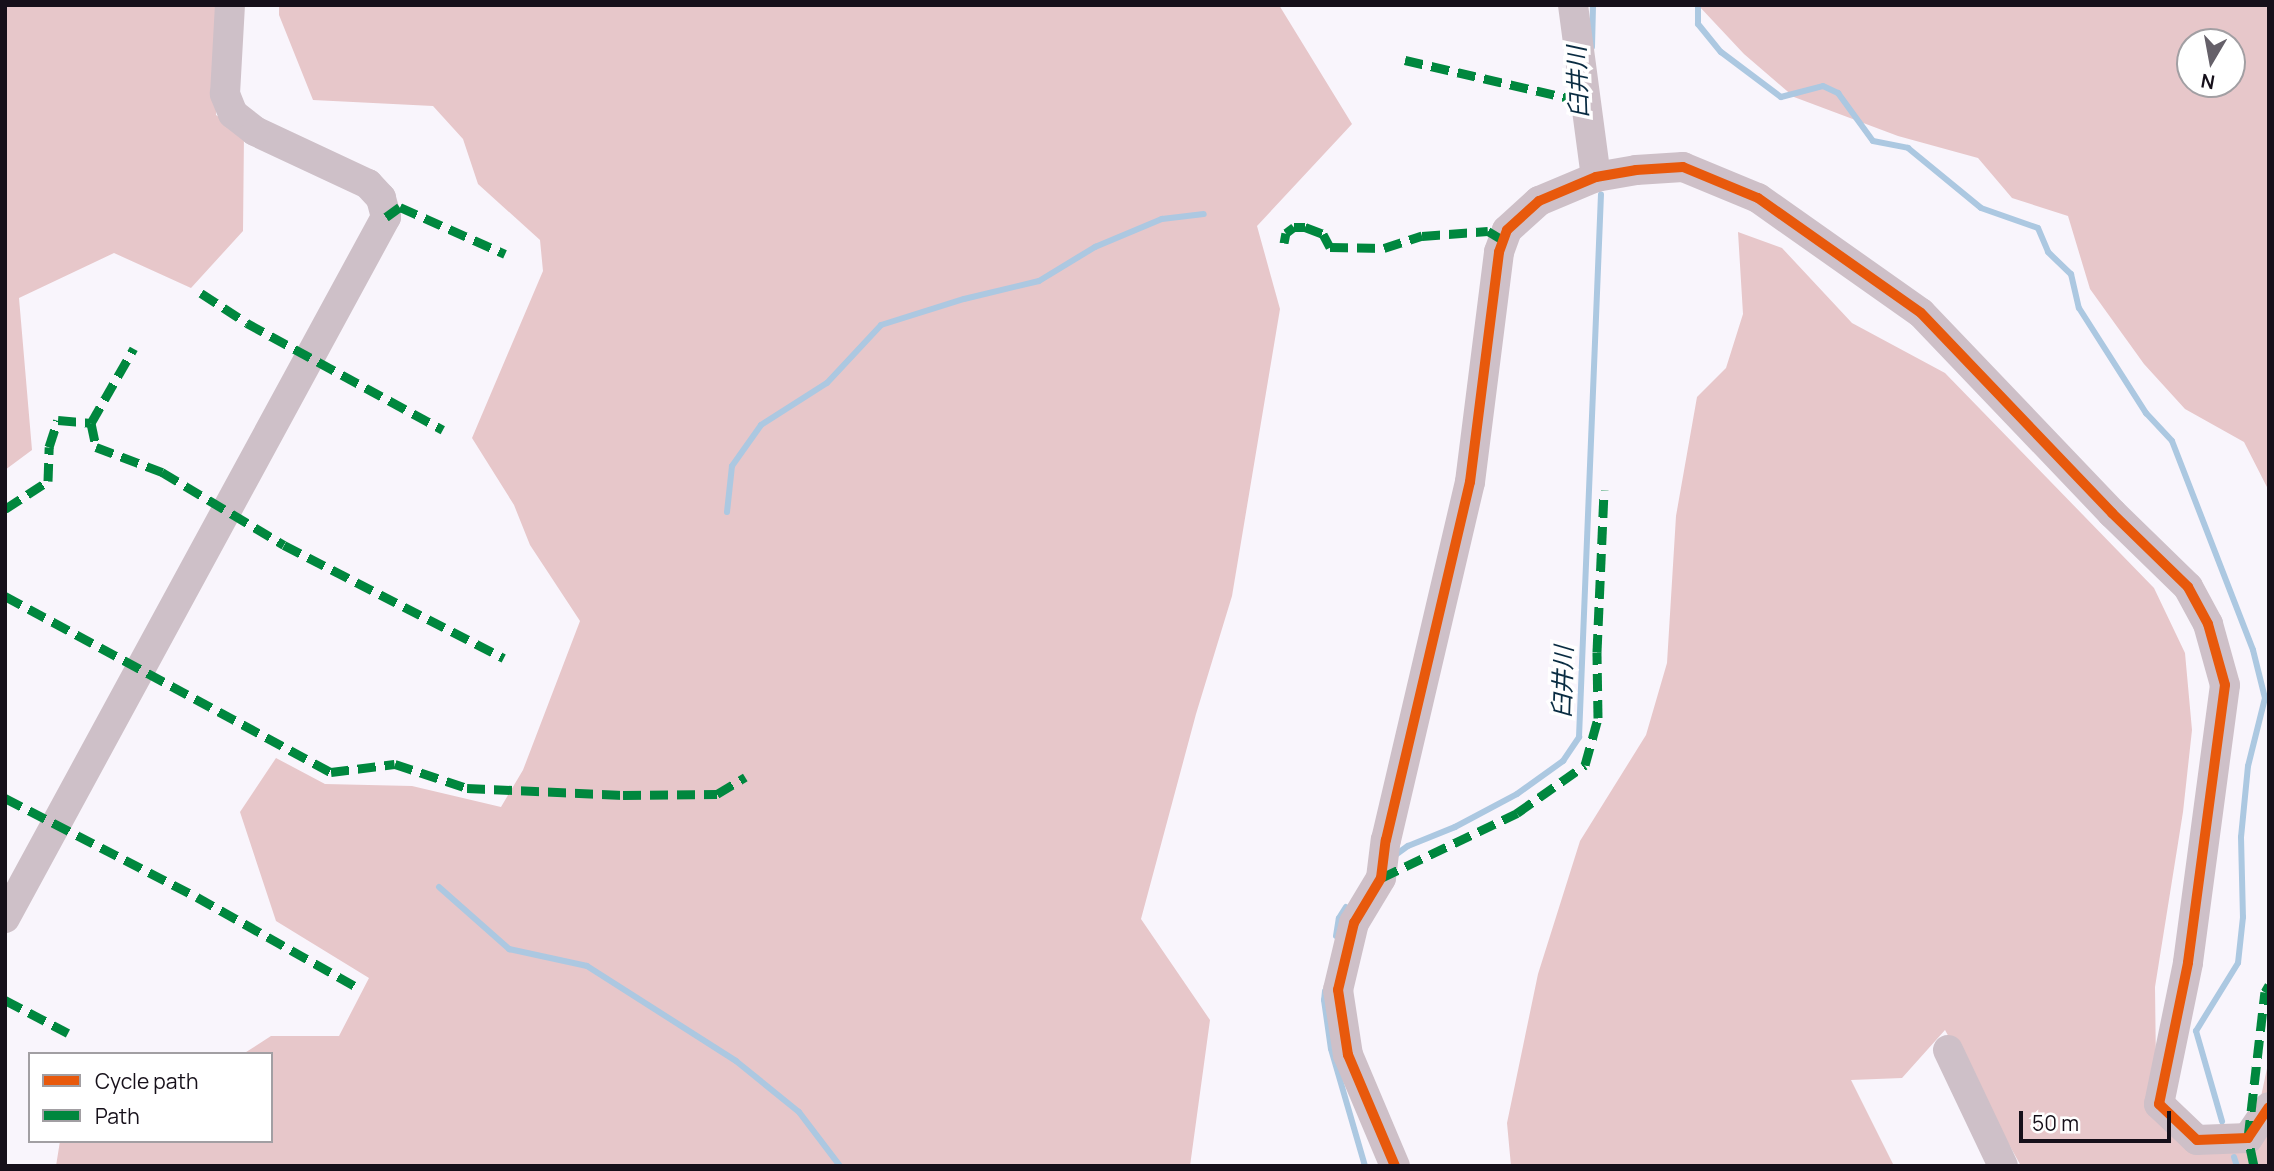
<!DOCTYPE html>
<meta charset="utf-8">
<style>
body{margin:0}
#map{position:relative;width:2274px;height:1171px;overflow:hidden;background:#f9f5fc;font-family:Manrope,"Noto Sans JP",sans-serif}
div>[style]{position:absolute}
.forest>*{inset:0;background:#e7c7ca}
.stream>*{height:6px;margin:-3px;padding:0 3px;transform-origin:3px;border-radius:3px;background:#acc8e1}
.minor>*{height:30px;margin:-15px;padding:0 15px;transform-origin:15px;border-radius:15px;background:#cec0c8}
.quiet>*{height:9px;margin-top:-4.5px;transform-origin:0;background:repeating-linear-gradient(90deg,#00873e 0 18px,transparent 0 27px)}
.cycleway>*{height:10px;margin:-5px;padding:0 5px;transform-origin:5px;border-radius:5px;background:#e8590c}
span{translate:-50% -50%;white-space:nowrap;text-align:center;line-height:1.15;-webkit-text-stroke:7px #fff;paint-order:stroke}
.water-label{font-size:24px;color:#092c42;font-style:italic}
.frame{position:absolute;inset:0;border:7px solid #16101a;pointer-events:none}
.legend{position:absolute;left:28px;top:1052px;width:245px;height:91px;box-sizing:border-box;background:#fff;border:2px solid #a29fa3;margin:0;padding:9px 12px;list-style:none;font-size:21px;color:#16101a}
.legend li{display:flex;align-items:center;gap:14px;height:35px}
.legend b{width:35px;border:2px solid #a29fa3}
.north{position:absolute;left:2176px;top:28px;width:70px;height:70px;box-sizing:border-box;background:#fff;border:2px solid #a29fa3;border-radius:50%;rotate:190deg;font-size:19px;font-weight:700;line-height:28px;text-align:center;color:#16101a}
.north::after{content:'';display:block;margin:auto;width:24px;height:32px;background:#656069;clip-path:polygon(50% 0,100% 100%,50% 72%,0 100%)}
.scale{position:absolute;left:2019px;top:1111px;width:152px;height:32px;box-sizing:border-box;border:4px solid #16101a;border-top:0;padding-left:9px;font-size:21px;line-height:24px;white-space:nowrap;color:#16101a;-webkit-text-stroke:5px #fff;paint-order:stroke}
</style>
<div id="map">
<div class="forest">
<div style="clip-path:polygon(5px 5px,219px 5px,216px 115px,244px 134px,243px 231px,191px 288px,114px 253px,19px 298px,32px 450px,5px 470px)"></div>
<div style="clip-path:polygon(279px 5px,1279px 5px,1352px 124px,1257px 226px,1280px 309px,1232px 596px,1196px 714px,1141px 919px,1210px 1020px,1190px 1166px,56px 1166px,60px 1141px,271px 1141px,271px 1054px,243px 1054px,271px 1036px,339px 1036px,369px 978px,276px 921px,240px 812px,276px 758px,325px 784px,412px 786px,501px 807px,523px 770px,580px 621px,530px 545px,514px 505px,472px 438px,543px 271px,540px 240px,478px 184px,463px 139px,433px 106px,313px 100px,279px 15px)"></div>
<div style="clip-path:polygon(evenodd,1698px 5px,2269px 5px,2269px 491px,2244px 442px,2185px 409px,2144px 364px,2090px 289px,2068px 216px,2012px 198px,1978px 158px,1898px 136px,1794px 97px,1744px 54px,1698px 5px,2190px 42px,2232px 42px,2232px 84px,2190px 84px,2190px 42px)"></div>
<div style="clip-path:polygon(1738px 232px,1782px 248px,1852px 323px,1945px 373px,2154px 588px,2185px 653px,2192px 730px,2183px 812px,2155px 987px,2156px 1067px,2175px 1103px,2204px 1129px,2242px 1129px,2259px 1106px,2269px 1059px,2269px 1166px,2021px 1166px,1945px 1030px,1902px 1078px,1851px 1080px,1894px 1166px,1511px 1166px,1507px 1123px,1538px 974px,1580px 841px,1646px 735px,1667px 663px,1676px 516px,1697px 397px,1726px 368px,1743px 314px)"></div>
</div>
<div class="stream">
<div style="left:1698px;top:5px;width:19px;rotate:90deg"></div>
<div style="left:1698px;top:24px;width:36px;rotate:51deg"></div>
<div style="left:1721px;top:52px;width:75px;rotate:36.9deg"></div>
<div style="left:1781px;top:97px;width:43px;rotate:-14.7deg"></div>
<div style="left:1823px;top:86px;width:17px;rotate:25deg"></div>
<div style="left:1838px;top:93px;width:59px;rotate:53.9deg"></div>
<div style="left:1873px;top:141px;width:36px;rotate:11deg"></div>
<div style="left:1908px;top:148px;width:94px;rotate:39.4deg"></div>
<div style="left:1981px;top:208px;width:60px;rotate:19.3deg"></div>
<div style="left:2038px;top:228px;width:26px;rotate:67deg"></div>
<div style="left:2048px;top:252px;width:32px;rotate:44deg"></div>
<div style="left:2071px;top:274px;width:35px;rotate:77deg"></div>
<div style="left:2079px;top:308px;width:125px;rotate:57.5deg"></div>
<div style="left:2146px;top:413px;width:38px;rotate:47deg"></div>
<div style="left:2172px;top:441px;width:224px;rotate:68.8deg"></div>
<div style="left:2253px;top:650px;width:49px;rotate:76deg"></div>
<div style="left:2265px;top:698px;width:70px;rotate:104deg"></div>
<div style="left:2248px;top:766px;width:71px;rotate:95.6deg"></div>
<div style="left:2241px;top:837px;width:80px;rotate:88.6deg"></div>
<div style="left:2243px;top:917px;width:46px;rotate:96.2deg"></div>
<div style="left:2238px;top:963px;width:80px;rotate:121.7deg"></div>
<div style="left:2196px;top:1031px;width:94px;rotate:73.9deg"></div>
<div style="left:1592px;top:47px;width:42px;rotate:-88.6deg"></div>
<div style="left:727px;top:512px;width:46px;rotate:-83.8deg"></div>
<div style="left:732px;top:466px;width:50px;rotate:-54.7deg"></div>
<div style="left:761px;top:425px;width:78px;rotate:-32.5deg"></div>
<div style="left:827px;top:383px;width:79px;rotate:-47deg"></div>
<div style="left:881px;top:325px;width:87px;rotate:-17.4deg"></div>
<div style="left:964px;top:299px;width:77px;rotate:-13.5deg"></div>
<div style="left:1039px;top:281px;width:66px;rotate:-31.3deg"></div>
<div style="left:1095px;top:247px;width:73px;rotate:-22.7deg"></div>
<div style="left:1162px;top:219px;width:42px;rotate:-6.8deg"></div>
<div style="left:1394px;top:856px;width:17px;rotate:-36deg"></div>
<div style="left:1408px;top:846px;width:51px;rotate:-22deg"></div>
<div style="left:1455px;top:827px;width:70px;rotate:-28deg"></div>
<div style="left:1517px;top:794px;width:57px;rotate:-35.7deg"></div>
<div style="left:1563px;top:761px;width:29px;rotate:-56deg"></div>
<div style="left:1579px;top:737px;width:543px;rotate:-87.68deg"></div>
<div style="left:439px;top:887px;width:94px;rotate:41.5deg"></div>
<div style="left:509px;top:949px;width:80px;rotate:12.3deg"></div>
<div style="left:587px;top:966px;width:177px;rotate:32.5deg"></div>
<div style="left:736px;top:1061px;width:81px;rotate:39deg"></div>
<div style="left:799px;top:1112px;width:68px;rotate:52.8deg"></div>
<div style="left:1336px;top:936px;width:18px;rotate:-81deg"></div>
<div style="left:1339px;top:918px;width:13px;rotate:-58deg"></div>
<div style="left:1325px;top:991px;width:9px;rotate:96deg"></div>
<div style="left:1324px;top:1000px;width:49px;rotate:81.9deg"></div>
<div style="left:1331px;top:1049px;width:122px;rotate:73.8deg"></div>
<div style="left:2234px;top:1157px;width:9px;rotate:72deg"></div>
</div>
<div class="minor">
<div style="left:1573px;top:5px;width:174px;rotate:82.4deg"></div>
<div style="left:5px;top:918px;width:798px;rotate:-61.48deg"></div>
<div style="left:386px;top:217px;width:20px;rotate:-105deg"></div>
<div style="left:381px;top:198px;width:19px;rotate:-133deg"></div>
<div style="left:368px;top:184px;width:125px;rotate:-154.9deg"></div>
<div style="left:255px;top:131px;width:28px;rotate:-142deg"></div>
<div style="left:233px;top:114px;width:22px;rotate:-112deg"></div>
<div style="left:225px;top:94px;width:89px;rotate:-86.8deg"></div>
<div style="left:1948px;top:1050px;width:128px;rotate:64.6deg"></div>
<div style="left:1395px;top:1166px;width:121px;rotate:-112.9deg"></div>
<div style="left:1348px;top:1055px;width:66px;rotate:-98.7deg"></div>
<div style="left:1338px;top:990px;width:69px;rotate:-76.6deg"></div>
<div style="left:1354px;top:923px;width:52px;rotate:-59deg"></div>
<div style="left:1381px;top:878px;width:38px;rotate:-83deg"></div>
<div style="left:1386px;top:840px;width:368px;rotate:-76.8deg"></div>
<div style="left:1470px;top:482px;width:232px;rotate:-82.8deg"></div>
<div style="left:1499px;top:252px;width:23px;rotate:-70deg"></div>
<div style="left:1507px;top:230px;width:43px;rotate:-42.2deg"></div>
<div style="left:1539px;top:201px;width:62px;rotate:-22.8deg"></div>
<div style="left:1596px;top:177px;width:41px;rotate:-9.9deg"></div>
<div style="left:1636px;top:170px;width:47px;rotate:-3.7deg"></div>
<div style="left:1683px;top:167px;width:81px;rotate:22.5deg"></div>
<div style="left:1758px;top:198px;width:199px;rotate:35.2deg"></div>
<div style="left:1921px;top:313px;width:277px;rotate:46.3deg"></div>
<div style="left:2112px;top:513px;width:106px;rotate:44.2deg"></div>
<div style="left:2188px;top:587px;width:42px;rotate:61.6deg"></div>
<div style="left:2208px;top:624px;width:63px;rotate:74.4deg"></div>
<div style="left:2225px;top:685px;width:280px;rotate:97.6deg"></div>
<div style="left:2188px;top:963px;width:144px;rotate:101.6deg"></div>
<div style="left:2159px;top:1104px;width:52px;rotate:43.5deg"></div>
<div style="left:2197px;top:1140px;width:51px;rotate:-2.2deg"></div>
<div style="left:2248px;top:1138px;width:37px;rotate:-56deg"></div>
</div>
<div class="quiet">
<div style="left:1405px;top:60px;width:185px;rotate:13.1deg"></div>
<div style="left:386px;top:217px;width:17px;rotate:-36deg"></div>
<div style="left:400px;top:207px;width:115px;rotate:24.1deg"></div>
<div style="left:1284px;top:243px;width:10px;rotate:-79deg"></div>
<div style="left:1286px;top:233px;width:10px;rotate:-37deg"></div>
<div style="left:1294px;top:227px;width:11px"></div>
<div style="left:1305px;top:227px;width:19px;rotate:21deg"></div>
<div style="left:1323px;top:234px;width:15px;rotate:62deg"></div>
<div style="left:1330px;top:247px;width:54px;rotate:1.1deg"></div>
<div style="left:1384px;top:248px;width:40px;rotate:-18deg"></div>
<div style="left:1422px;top:236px;width:66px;rotate:-4.3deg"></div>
<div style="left:1488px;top:231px;width:17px;rotate:31deg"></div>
<div style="left:201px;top:293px;width:55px;rotate:33.1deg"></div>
<div style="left:247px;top:323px;width:223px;rotate:28.6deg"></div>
<div style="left:91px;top:423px;width:86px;rotate:-60.2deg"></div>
<div style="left:5px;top:509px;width:51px;rotate:-33.1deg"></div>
<div style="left:48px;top:481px;width:34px;rotate:-88deg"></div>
<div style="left:49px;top:447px;width:28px;rotate:-72deg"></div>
<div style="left:58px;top:420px;width:33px;rotate:5deg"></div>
<div style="left:91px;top:423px;width:25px;rotate:78deg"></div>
<div style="left:96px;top:447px;width:71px;rotate:20.7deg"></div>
<div style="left:162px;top:472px;width:142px;rotate:30.9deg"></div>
<div style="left:284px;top:545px;width:247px;rotate:27.2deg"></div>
<div style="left:5px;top:596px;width:370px;rotate:28.4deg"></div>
<div style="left:331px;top:772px;width:64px;rotate:-7.1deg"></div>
<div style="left:395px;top:764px;width:76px;rotate:18.4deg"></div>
<div style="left:467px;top:788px;width:156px;rotate:2.6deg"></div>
<div style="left:623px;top:795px;width:94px;rotate:-0.6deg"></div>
<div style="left:717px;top:794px;width:33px;rotate:-31deg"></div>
<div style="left:5px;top:798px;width:216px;rotate:27.3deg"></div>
<div style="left:197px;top:897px;width:184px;rotate:29.4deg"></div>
<div style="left:1381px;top:878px;width:151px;rotate:-25.5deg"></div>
<div style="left:1517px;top:813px;width:83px;rotate:-35.2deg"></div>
<div style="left:1585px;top:765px;width:49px;rotate:-74.5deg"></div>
<div style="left:1598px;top:718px;width:66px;rotate:-90.9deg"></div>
<div style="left:1597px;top:652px;width:162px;rotate:-87.5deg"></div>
<div style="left:5px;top:1000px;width:71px;rotate:27.6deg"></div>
<div style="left:2254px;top:1166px;width:29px;rotate:-102deg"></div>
<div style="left:2248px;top:1138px;width:147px;rotate:-83.4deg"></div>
<div style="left:2265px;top:992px;width:8px;rotate:-60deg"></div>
</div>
<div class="cycleway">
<div style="left:1395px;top:1166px;width:121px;rotate:-112.9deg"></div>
<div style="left:1348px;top:1055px;width:66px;rotate:-98.7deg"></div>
<div style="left:1338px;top:990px;width:69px;rotate:-76.6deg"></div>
<div style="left:1354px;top:923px;width:52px;rotate:-59deg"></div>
<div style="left:1381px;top:878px;width:38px;rotate:-83deg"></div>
<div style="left:1386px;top:840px;width:368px;rotate:-76.8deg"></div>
<div style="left:1470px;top:482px;width:232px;rotate:-82.8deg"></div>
<div style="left:1499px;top:252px;width:23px;rotate:-70deg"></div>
<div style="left:1507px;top:230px;width:43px;rotate:-42.2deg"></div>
<div style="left:1539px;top:201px;width:62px;rotate:-22.8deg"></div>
<div style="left:1596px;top:177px;width:41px;rotate:-9.9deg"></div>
<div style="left:1636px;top:170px;width:47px;rotate:-3.7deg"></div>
<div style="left:1683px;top:167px;width:81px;rotate:22.5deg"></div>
<div style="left:1758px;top:198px;width:199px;rotate:35.2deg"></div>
<div style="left:1921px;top:313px;width:277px;rotate:46.3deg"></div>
<div style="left:2112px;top:513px;width:106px;rotate:44.2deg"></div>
<div style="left:2188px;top:587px;width:42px;rotate:61.6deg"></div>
<div style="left:2208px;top:624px;width:63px;rotate:74.4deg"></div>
<div style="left:2225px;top:685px;width:280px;rotate:97.6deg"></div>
<div style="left:2188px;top:963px;width:144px;rotate:101.6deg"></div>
<div style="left:2159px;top:1104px;width:52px;rotate:43.5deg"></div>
<div style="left:2197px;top:1140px;width:51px;rotate:-2.2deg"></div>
<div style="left:2248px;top:1138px;width:37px;rotate:-56deg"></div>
</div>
<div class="water-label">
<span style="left:1577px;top:82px;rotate:-92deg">臼井川</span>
<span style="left:1562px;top:682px;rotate:-88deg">臼井川</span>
</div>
<div class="frame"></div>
<ul class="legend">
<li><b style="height:9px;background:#e8590c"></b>Cycle path</li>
<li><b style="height:9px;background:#00873e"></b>Path</li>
</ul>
<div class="north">N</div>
<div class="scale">50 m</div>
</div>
